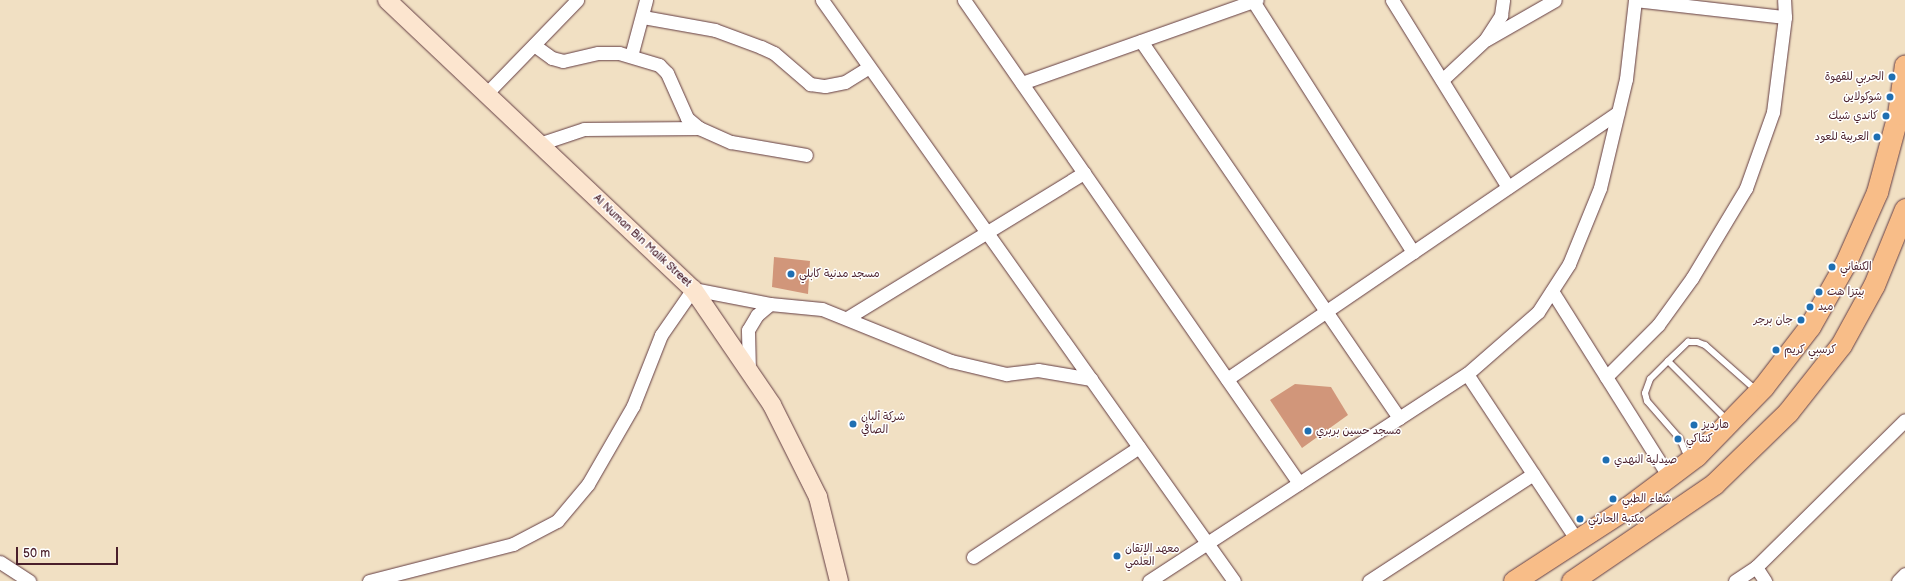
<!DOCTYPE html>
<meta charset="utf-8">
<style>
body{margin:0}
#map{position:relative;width:1905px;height:581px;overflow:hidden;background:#f1e0c3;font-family:"Balsamiq Sans","Playpen Sans Arabic",sans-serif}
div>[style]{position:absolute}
.building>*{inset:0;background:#d1967a}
.roads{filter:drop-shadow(0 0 1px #633c42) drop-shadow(0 0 1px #633c42)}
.lane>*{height:6px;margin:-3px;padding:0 3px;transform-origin:3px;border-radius:3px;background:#fff}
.street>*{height:13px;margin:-6.5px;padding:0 6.5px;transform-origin:6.5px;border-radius:6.5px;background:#fff}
.secondary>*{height:18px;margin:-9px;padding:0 9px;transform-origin:9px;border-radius:9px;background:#fce5cf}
.primary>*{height:21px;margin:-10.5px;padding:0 10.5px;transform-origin:10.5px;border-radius:10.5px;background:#f8bd88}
.dots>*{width:11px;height:11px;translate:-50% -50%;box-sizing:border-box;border:2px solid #fff;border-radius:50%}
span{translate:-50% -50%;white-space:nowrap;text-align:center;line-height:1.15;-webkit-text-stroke:3px #fff;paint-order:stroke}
.poi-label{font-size:11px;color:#4a1f2b}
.right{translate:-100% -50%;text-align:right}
.left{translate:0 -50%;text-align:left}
.street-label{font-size:11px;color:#4a1f2b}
.scale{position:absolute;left:16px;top:547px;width:102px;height:18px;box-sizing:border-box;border:2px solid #4a1f2b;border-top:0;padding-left:5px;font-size:12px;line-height:14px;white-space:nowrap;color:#4a1f2b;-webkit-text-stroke:3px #fff;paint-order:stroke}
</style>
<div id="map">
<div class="building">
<div style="clip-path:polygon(774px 257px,810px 261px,808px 294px,772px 287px)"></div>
<div style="clip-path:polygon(1295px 384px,1331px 387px,1348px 415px,1302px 448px,1270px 400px)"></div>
</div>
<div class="roads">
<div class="lane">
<div style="left:1668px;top:361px;width:83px;rotate:45deg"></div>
<div style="left:1688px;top:458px;width:21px;rotate:-113deg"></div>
<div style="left:1680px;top:439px;width:50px;rotate:-131deg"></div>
<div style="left:1647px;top:401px;width:8px;rotate:-104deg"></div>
<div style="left:1645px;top:393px;width:15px;rotate:-70deg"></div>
<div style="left:1650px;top:379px;width:25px;rotate:-45deg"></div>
<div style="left:1668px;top:361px;width:28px;rotate:-44deg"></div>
<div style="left:1688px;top:342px;width:9px"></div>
<div style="left:1697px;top:342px;width:9px;rotate:21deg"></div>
<div style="left:1705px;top:345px;width:68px;rotate:41.4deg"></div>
</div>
<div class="street">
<div style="left:822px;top:0;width:712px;rotate:54.66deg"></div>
<div style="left:964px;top:0;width:588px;rotate:55.26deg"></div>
<div style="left:1392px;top:0;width:220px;rotate:58.2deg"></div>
<div style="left:1635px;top:0;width:151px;rotate:6.5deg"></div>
<div style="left:1253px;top:1px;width:298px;rotate:57.5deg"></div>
<div style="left:643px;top:17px;width:73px;rotate:10.2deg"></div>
<div style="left:715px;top:30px;width:49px;rotate:20.3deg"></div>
<div style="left:761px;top:47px;width:14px;rotate:25deg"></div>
<div style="left:774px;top:53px;width:48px;rotate:40.7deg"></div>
<div style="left:810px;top:84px;width:15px;rotate:8deg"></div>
<div style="left:825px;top:86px;width:20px;rotate:-11deg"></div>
<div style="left:845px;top:82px;width:28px;rotate:-32deg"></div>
<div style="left:1487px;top:39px;width:78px;rotate:-29.8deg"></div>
<div style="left:1141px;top:41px;width:457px;rotate:55.6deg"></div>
<div style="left:534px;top:45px;width:22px;rotate:36deg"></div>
<div style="left:552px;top:58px;width:11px;rotate:15deg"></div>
<div style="left:563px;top:61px;width:36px;rotate:-13deg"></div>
<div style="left:598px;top:53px;width:21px"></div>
<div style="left:619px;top:53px;width:42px;rotate:16.7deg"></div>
<div style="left:659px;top:65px;width:11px;rotate:45deg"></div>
<div style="left:667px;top:73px;width:49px;rotate:66deg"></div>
<div style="left:687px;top:118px;width:16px;rotate:40deg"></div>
<div style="left:699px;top:128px;width:35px;rotate:24deg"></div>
<div style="left:731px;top:142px;width:76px;rotate:9.8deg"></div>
<div style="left:631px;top:56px;width:58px;rotate:-75deg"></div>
<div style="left:1442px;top:80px;width:59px;rotate:-42.9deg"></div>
<div style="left:1485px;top:40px;width:30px;rotate:-57deg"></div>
<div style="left:1501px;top:15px;width:15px;rotate:-82deg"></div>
<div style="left:1022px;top:83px;width:249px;rotate:-19.5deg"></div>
<div style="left:486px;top:94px;width:131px;rotate:-45.9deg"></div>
<div style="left:539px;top:144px;width:47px;rotate:-18.4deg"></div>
<div style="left:584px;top:129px;width:115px;rotate:-0.5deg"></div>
<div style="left:1552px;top:291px;width:220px;rotate:57.8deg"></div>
<div style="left:847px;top:318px;width:278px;rotate:-31.5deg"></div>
<div style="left:749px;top:372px;width:42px;rotate:-91.4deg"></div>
<div style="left:748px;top:330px;width:17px;rotate:-59deg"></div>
<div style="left:757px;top:315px;width:17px;rotate:-40deg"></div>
<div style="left:1467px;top:374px;width:199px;rotate:56.5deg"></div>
<div style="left:1606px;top:377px;width:74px;rotate:-45deg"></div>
<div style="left:1658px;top:325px;width:58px;rotate:-54.1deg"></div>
<div style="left:1692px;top:278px;width:105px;rotate:-59deg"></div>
<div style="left:1746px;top:188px;width:81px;rotate:-70.4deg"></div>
<div style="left:1773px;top:112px;width:96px;rotate:-82.8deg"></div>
<div style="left:1785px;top:17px;width:17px;rotate:-93deg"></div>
<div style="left:1227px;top:379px;width:473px;rotate:-34.3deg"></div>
<div style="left:973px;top:557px;width:199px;rotate:-33.5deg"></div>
<div style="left:0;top:562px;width:35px;rotate:33deg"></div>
<div style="left:1756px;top:567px;width:17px;rotate:57deg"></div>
<div style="left:369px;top:581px;width:149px;rotate:-14.4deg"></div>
<div style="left:513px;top:544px;width:50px;rotate:-27.6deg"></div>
<div style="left:557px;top:521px;width:48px;rotate:-50deg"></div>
<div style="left:588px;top:484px;width:90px;rotate:-60deg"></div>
<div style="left:633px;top:406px;width:76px;rotate:-68.5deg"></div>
<div style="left:661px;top:335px;width:56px;rotate:-55.2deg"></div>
<div style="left:693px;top:289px;width:78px;rotate:11deg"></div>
<div style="left:770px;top:304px;width:52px;rotate:5.5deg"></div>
<div style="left:822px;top:309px;width:139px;rotate:22deg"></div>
<div style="left:951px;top:361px;width:57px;rotate:13.3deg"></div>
<div style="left:1006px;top:374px;width:32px;rotate:-7deg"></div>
<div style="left:1038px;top:370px;width:54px;rotate:9.6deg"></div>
<div style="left:1149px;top:581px;width:379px;rotate:-33.1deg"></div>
<div style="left:1467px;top:374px;width:94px;rotate:-41.1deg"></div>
<div style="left:1538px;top:312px;width:57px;rotate:-57.1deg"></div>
<div style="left:1569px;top:264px;width:82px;rotate:-67.8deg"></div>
<div style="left:1600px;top:188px;width:112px;rotate:-76.6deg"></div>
<div style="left:1626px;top:79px;width:80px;rotate:-83.5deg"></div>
<div style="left:1369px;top:581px;width:196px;rotate:-33.1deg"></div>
<div style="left:1735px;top:581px;width:25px;rotate:-34deg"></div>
<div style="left:1756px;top:567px;width:209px;rotate:-44.6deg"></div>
<div style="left:1898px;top:581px;width:10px;rotate:-45deg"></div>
</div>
<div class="secondary">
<div style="left:387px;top:0;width:421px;rotate:43.4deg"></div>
<div style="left:693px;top:289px;width:140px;rotate:55.7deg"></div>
<div style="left:772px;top:405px;width:103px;rotate:63.4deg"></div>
<div style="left:818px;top:497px;width:87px;rotate:76deg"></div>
</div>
<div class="primary">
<div style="left:1514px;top:581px;width:136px;rotate:-33deg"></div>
<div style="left:1628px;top:507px;width:85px;rotate:-36.9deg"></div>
<div style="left:1696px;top:456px;width:96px;rotate:-45.8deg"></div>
<div style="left:1763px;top:387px;width:77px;rotate:-52.4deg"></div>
<div style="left:1810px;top:326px;width:71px;rotate:-60.6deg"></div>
<div style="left:1845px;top:264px;width:79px;rotate:-66deg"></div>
<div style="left:1877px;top:192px;width:81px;rotate:-74.9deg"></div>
<div style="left:1898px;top:114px;width:49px;rotate:-81.9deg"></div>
<div style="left:1572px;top:581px;width:172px;rotate:-34.3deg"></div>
<div style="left:1714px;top:484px;width:103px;rotate:-44.2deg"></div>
<div style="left:1788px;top:412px;width:85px;rotate:-51.7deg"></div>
<div style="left:1841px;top:345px;width:68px;rotate:-61.2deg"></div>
<div style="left:1874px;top:285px;width:82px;rotate:-67.8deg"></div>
</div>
</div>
<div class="dots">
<div style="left:1892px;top:77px;background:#1f6fb2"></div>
<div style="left:1890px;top:97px;background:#1f6fb2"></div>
<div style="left:1886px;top:116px;background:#1f6fb2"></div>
<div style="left:1877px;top:137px;background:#1f6fb2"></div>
<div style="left:1832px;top:267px;background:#1f6fb2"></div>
<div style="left:791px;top:274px;background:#1f6fb2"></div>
<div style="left:1819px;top:292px;background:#1f6fb2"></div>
<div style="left:1810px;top:307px;background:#1f6fb2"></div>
<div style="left:1801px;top:320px;background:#1f6fb2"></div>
<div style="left:1776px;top:350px;background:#1f6fb2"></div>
<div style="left:853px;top:424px;background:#1f6fb2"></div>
<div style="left:1694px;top:425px;background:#1f6fb2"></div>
<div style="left:1308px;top:431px;background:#1f6fb2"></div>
<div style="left:1678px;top:439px;background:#1f6fb2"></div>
<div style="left:1606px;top:460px;background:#1f6fb2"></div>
<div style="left:1613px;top:499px;background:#1f6fb2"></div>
<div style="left:1580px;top:519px;background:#1f6fb2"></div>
<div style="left:1117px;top:556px;background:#1f6fb2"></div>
</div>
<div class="poi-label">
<span class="right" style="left:1884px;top:77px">الحربي للقهوة</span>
<span class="right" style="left:1882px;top:97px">شوكولاين</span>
<span class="right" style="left:1878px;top:116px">كاندي شيك</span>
<span class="right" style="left:1869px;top:137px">العربية للعود</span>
<span class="left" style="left:1840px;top:267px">الكنفاني</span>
<span class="left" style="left:799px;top:274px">مسجد مدنية كابلي</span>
<span class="left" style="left:1827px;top:292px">بيتزا هت</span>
<span class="left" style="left:1818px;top:307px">ميد</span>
<span class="right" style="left:1793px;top:320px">جان برجر</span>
<span class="left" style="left:1784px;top:350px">كرسبي كريم</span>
<span class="left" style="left:861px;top:424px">شركة ألبان<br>الصافي</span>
<span class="left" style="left:1702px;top:425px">هارديز</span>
<span class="left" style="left:1316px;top:431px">مسجد حسين بربري</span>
<span class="left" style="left:1686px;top:439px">كنتاكي</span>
<span class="left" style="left:1614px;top:460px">صيدلية النهدي</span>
<span class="left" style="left:1622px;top:499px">شفاء الطبي</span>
<span class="left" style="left:1588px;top:519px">مكتبة الحارثي</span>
<span class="left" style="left:1125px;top:556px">معهد الإتقان<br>العلمي</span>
</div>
<div class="street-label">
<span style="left:642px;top:241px;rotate:43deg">Al Numan Bin Malik Street</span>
</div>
<div class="scale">50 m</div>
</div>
